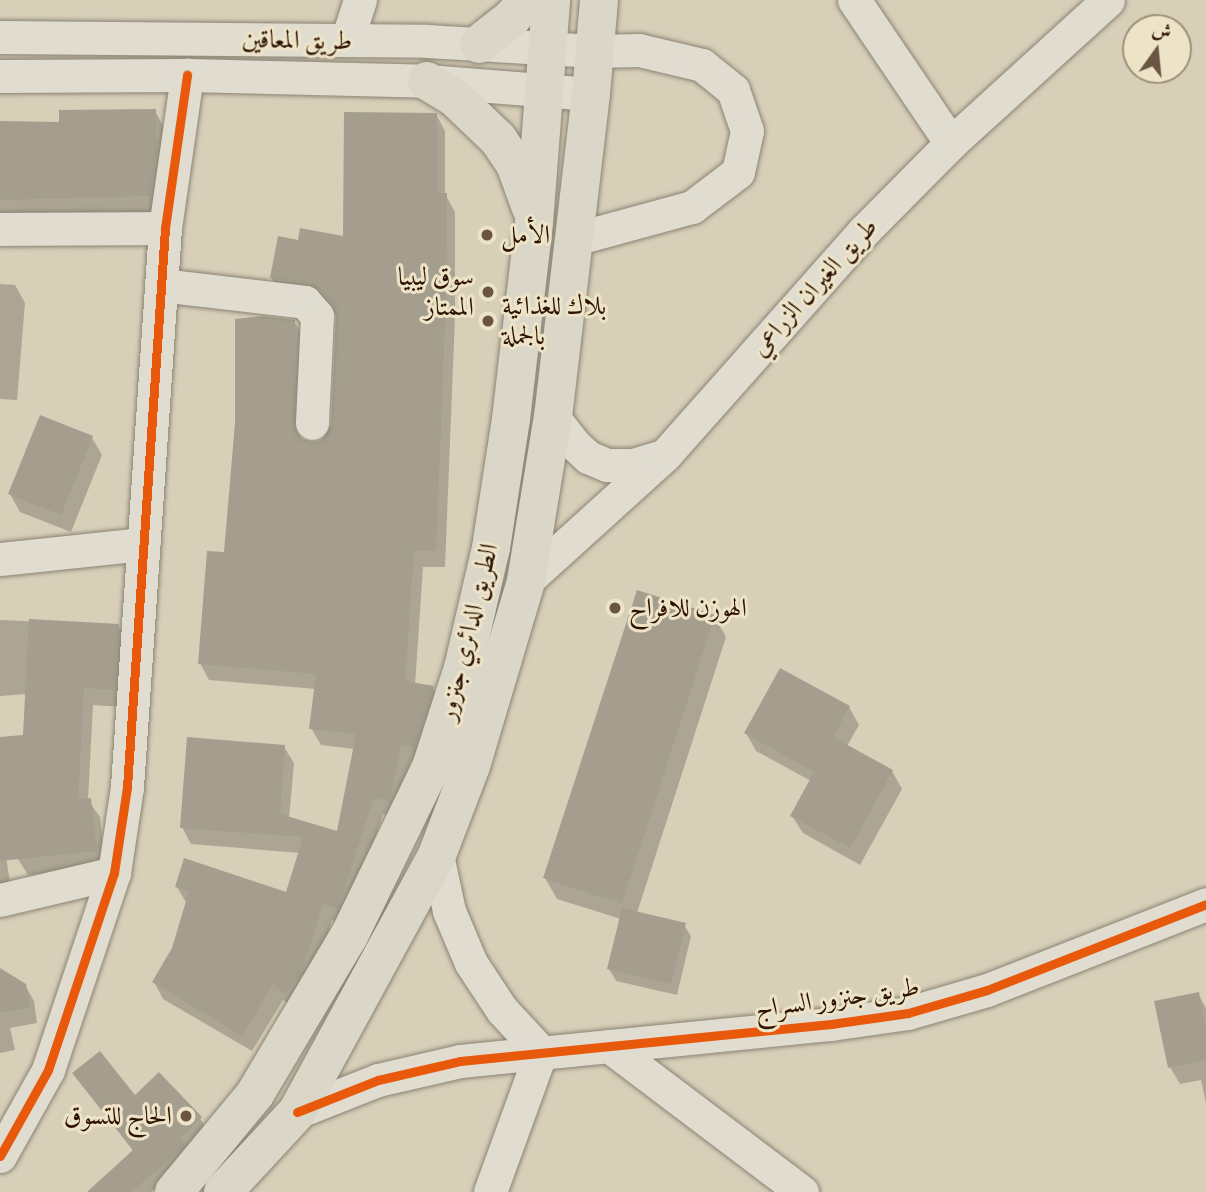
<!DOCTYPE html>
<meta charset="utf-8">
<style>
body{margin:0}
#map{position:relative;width:1206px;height:1192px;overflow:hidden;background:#d7cfb8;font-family:"EB Garamond",Amiri,serif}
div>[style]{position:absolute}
.shadow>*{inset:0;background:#0003}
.building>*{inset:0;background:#a59e8e}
.roads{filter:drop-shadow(0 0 2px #8b8374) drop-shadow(0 0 2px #8b8374)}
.minor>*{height:33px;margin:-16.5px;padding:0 16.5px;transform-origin:16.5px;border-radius:16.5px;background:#e0dcd0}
.major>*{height:38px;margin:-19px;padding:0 19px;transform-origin:19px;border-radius:19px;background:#dad6c8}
.cycleway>*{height:9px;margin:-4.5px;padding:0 4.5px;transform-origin:4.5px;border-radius:4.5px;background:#e8590c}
.dots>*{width:19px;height:19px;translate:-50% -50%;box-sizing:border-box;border:4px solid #ede4c8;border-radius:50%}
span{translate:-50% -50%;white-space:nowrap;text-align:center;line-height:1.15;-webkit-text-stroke:6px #ede4c8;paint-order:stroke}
.street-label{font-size:26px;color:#2f1302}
.poi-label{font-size:26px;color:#2f1302}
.left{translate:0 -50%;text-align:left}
.right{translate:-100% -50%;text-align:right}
.north{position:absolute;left:1122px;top:14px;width:70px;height:70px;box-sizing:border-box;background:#ede4c8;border:2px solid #a19079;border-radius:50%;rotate:15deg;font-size:19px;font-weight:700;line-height:28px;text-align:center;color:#2f1302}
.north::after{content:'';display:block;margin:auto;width:24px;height:32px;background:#6a5542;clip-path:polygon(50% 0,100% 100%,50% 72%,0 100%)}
</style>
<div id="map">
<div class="shadow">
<div style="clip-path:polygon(155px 111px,165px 129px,160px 213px,0 216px,0 123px,61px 123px)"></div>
<div style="clip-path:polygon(436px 114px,445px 131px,445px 194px,455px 212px,455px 317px,445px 567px,423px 567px,415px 685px,433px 688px,443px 705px,423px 764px,411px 761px,399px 817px,383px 814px,347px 925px,332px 920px,310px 991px,295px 1009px,283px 1000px,252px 1051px,163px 999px,154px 982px,173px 949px,187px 904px,177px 887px,287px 894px,300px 853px,191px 844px,182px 827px,284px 747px,294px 763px,289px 819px,338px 834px,354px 749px,321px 745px,311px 728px,316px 689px,209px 680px,200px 663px,225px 554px,263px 318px,296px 324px,306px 341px,301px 441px,312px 444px,323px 441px,333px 424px,337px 313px,318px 299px,281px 295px,272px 278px,300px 242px,345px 238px)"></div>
<div style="clip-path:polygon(0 284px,15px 285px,25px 303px,17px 400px,0 399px)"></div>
<div style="clip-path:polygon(92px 438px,102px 455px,71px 532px,20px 512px,10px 494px)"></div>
<div style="clip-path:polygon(714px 616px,726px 637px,637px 913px,684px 925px,691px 936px,677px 995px,616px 981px,609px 969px,621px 919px,557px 899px,545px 878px)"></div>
<div style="clip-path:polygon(0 620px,118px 625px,128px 642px,123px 707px,93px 705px,88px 800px,100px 817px,105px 868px,28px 875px,18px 859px,27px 694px,0 696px)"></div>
<div style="clip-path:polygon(849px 707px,859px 725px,847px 746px,892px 771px,902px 789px,860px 865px,803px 833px,792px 816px,811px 781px,756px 751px,746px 733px)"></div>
<div style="clip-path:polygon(0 816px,12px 896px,0 898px)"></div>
<div style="clip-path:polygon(0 970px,25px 985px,34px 1001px,37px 1023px,10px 1028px,15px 1050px,0 1053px)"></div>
<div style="clip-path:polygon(1198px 994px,1206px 1008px,1206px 1103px,1201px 1080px,1180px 1084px,1170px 1067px)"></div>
<div style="clip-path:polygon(74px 1073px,200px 1118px,206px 1129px,186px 1161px,151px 1192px,90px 1192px,134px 1152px)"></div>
</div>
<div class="building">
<div style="clip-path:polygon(156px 109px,157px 151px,150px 196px,0 200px,0 121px,59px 122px,59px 110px)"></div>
<div style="clip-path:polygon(344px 112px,437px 113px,437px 193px,447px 193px,446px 299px,436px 551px,414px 550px,405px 681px,434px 686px,414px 748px,401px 745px,390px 801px,374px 798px,338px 909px,323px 904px,301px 974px,285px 994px,273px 984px,242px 1036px,152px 982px,172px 948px,189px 891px,175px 887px,184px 858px,286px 892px,303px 837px,180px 828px,187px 737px,285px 745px,280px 814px,337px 831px,356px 734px,309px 729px,316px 674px,198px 664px,207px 551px,224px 552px,235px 423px,235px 319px,263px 316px,295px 320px,295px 431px,302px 439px,312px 442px,321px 440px,331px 425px,336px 317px,332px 304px,320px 289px,308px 283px,270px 278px,278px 236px,298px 240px,300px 228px,343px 236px)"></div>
<div style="clip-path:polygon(40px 415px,93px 436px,61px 515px,8px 494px)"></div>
<div style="clip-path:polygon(637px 590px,715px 615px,622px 904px,543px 878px)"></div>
<div style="clip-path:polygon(29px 619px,119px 624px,114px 690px,84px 688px,78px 800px,91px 798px,97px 851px,0 861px,0 737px,23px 735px)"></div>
<div style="clip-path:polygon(780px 668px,850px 706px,833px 737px,893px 770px,850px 848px,790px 816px,814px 772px,744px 733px)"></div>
<div style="clip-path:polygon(622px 908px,686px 923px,671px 984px,607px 969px)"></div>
<div style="clip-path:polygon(0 968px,26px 984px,30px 1008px,0 1013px)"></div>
<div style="clip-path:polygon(1199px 992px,1206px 1028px,1206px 1060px,1168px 1068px,1154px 1001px)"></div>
<div style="clip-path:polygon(100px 1051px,135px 1095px,159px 1072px,202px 1117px,180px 1138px,185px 1144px,181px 1150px,131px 1192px,87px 1192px,133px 1150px,72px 1073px)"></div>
</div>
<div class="roads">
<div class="minor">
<div style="left:854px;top:0;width:173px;rotate:55.9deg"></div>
<div style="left:0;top:37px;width:427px;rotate:0.5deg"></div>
<div style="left:427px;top:41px;width:167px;rotate:3.4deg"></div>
<div style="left:594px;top:51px;width:45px;rotate:-1.3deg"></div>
<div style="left:639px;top:50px;width:65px;rotate:13.4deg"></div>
<div style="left:702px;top:65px;width:40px;rotate:39deg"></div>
<div style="left:733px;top:90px;width:43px;rotate:71.1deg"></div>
<div style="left:747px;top:131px;width:42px;rotate:102.4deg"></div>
<div style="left:738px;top:172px;width:58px;rotate:142.7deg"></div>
<div style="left:692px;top:207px;width:122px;rotate:164.8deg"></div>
<div style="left:347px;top:40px;width:42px;rotate:-72deg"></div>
<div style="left:0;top:76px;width:187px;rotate:-0.3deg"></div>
<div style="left:187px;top:75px;width:240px;rotate:1.4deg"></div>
<div style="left:427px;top:81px;width:165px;rotate:4.5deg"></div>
<div style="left:0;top:229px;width:165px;rotate:-0.3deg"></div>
<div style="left:161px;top:285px;width:145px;rotate:6.7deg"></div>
<div style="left:305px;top:302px;width:18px;rotate:49deg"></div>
<div style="left:317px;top:316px;width:107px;rotate:92.7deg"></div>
<div style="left:553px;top:417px;width:33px;rotate:52deg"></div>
<div style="left:573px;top:443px;width:21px;rotate:43deg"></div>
<div style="left:588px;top:457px;width:21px;rotate:23deg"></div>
<div style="left:607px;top:465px;width:26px"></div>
<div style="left:633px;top:465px;width:31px;rotate:-17deg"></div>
<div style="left:0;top:559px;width:144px;rotate:-6deg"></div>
<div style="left:526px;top:581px;width:188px;rotate:-42.2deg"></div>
<div style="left:665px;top:455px;width:300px;rotate:-48.4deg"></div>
<div style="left:864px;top:231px;width:124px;rotate:-45.3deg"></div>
<div style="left:951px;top:143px;width:212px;rotate:-42.3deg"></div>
<div style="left:437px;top:855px;width:57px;rotate:77.9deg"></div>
<div style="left:449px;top:911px;width:56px;rotate:67.1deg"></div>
<div style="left:471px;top:963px;width:56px;rotate:56.6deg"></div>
<div style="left:502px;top:1010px;width:57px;rotate:47.1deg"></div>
<div style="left:0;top:900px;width:117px;rotate:-13.3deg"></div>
<div style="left:609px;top:1046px;width:242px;rotate:37.1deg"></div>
<div style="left:297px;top:1112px;width:87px;rotate:-21.6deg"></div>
<div style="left:378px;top:1080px;width:84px;rotate:-13deg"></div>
<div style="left:460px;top:1061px;width:373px;rotate:-5.7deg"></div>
<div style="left:831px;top:1024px;width:78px;rotate:-8.1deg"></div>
<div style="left:908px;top:1013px;width:82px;rotate:-16.2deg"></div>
<div style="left:987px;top:990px;width:235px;rotate:-21.4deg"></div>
<div style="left:0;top:1156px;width:98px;rotate:-60.8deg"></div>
<div style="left:48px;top:1070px;width:208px;rotate:-71.5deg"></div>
<div style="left:114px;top:873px;width:87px;rotate:-81.4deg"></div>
<div style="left:127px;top:787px;width:560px;rotate:-86.11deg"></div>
<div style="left:165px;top:228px;width:155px;rotate:-81.8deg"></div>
<div style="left:490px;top:1192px;width:149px;rotate:-70deg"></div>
</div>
<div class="major">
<div style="left:479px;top:44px;width:42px;rotate:-38.2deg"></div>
<div style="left:512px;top:18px;width:23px;rotate:-50deg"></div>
<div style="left:427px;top:81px;width:31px;rotate:31deg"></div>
<div style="left:454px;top:97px;width:61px;rotate:43.7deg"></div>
<div style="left:498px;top:139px;width:30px;rotate:56deg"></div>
<div style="left:515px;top:164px;width:47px;rotate:70deg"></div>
<div style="left:174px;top:1192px;width:127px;rotate:-50.4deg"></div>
<div style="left:255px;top:1094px;width:184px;rotate:-59.3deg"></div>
<div style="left:349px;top:936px;width:188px;rotate:-64.1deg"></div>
<div style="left:431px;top:767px;width:104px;rotate:-72.1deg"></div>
<div style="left:463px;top:668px;width:123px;rotate:-76.9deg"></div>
<div style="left:491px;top:548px;width:131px;rotate:-81.2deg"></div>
<div style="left:511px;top:419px;width:197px;rotate:-83.3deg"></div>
<div style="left:534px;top:223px;width:224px;rotate:-85.6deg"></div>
<div style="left:223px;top:1192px;width:109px;rotate:-47.2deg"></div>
<div style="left:297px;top:1112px;width:293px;rotate:-61.4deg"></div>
<div style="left:437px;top:855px;width:95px;rotate:-69.1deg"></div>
<div style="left:471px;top:766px;width:193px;rotate:-73.4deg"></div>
<div style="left:526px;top:581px;width:166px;rotate:-80.7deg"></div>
<div style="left:553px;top:417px;width:325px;rotate:-83.3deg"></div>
<div style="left:591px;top:94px;width:94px;rotate:-85.1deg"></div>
</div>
</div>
<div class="cycleway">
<div style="left:297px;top:1112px;width:87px;rotate:-21.6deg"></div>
<div style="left:378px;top:1080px;width:84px;rotate:-13deg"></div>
<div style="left:460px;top:1061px;width:373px;rotate:-5.7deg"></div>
<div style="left:831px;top:1024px;width:78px;rotate:-8.1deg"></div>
<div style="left:908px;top:1013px;width:82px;rotate:-16.2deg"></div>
<div style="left:987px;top:990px;width:235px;rotate:-21.4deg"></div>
<div style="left:0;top:1156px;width:98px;rotate:-60.8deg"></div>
<div style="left:48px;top:1070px;width:208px;rotate:-71.5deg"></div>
<div style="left:114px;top:873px;width:87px;rotate:-81.4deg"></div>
<div style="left:127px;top:787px;width:560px;rotate:-86.11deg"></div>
<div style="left:165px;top:228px;width:155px;rotate:-81.8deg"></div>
</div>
<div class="dots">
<div style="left:487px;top:235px;background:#6a5542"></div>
<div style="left:488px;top:292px;background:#6a5542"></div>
<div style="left:488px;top:321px;background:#6a5542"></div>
<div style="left:615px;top:608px;background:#6a5542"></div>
<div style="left:186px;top:1116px;background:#6a5542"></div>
</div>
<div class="street-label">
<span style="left:297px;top:40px;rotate:1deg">طريق المعاقين</span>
<span style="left:814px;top:287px;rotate:-48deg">طريق الغيران الزراعي</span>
<span style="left:468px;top:632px;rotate:-76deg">الطريق الدائري جنزور</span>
<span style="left:837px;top:998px;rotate:-8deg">طريق جنزور السراج</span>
</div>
<div class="poi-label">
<span class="left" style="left:501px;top:235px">الأمل</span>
<span class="right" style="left:474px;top:292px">سوق ليبيا<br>الممتاز</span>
<span class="left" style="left:502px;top:321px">بلاك للغذائية<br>بالجملة</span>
<span class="left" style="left:629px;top:608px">الهوزن للافراح</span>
<span class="right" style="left:172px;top:1116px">الحاج للتسوق</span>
</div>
<div class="north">ش</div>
</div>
